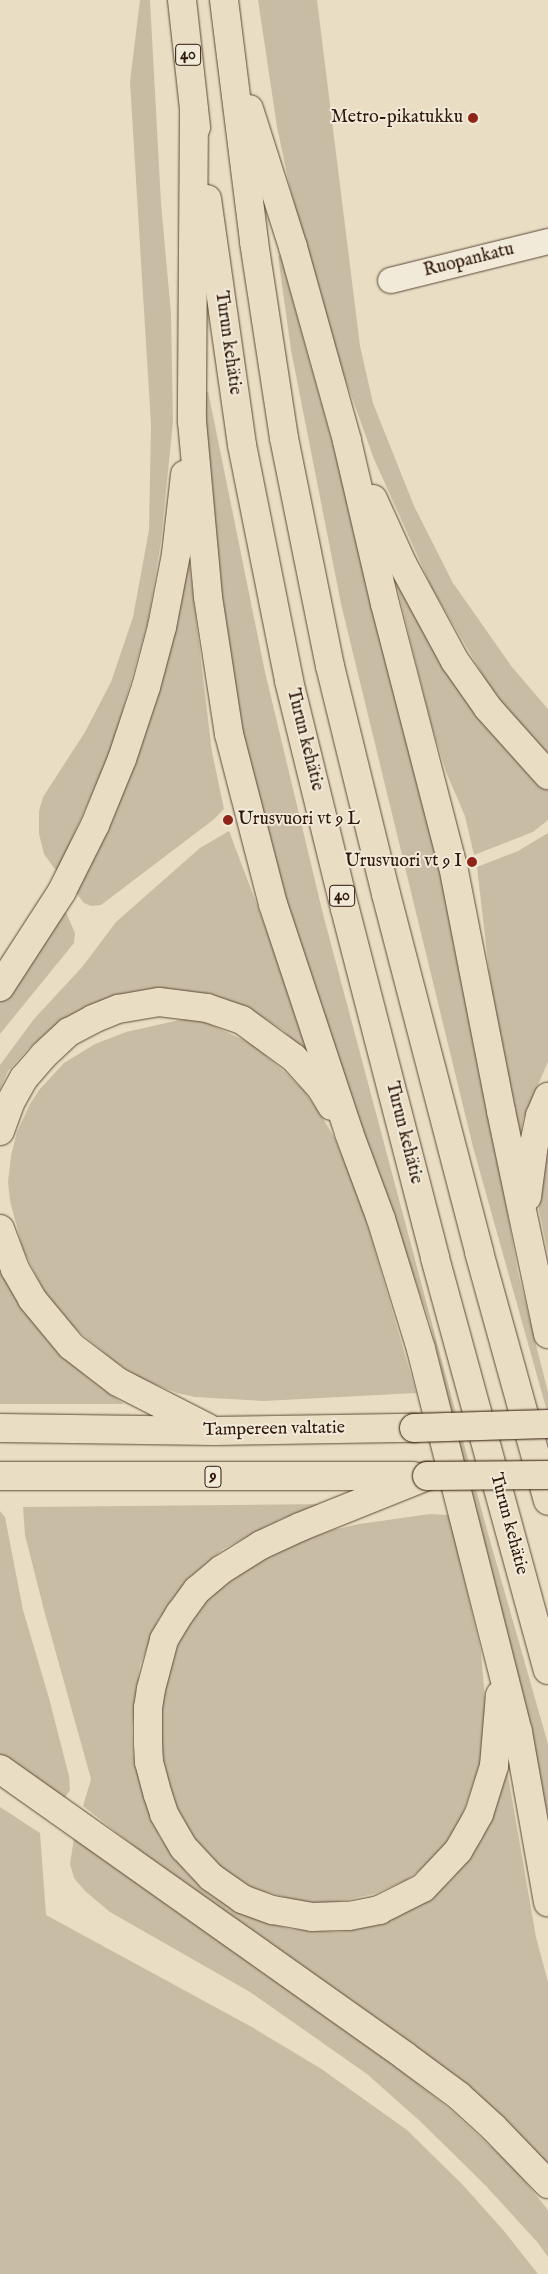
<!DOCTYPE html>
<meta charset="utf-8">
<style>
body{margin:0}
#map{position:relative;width:548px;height:2274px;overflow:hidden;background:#e9dec4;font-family:"IM FELL English",serif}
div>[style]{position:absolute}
.green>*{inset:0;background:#c9bca4}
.roads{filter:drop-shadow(0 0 1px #5d4938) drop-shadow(0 0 1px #5d4938)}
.street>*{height:25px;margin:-12.5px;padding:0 12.5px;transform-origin:12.5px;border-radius:12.5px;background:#f1ead9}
.highway>*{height:28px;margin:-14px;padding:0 14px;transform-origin:14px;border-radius:14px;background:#e9dec4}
.bridges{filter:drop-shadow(0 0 1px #2e1709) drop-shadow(0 0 1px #2e1709)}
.highway-bridge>*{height:28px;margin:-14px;padding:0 14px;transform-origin:14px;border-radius:14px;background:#e9dec4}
.dots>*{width:14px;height:14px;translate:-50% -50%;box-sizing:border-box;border:2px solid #f1ead9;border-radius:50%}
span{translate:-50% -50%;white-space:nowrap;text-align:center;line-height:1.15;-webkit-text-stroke:4px #f1ead9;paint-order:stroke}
.shield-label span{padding:1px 4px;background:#f1ead9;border:1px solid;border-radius:4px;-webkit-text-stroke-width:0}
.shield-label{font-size:16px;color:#2e1709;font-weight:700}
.poi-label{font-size:18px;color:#2e1709}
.right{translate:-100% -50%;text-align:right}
.left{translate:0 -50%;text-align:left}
.street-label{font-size:18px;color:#2e1709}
</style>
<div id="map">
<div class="green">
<div style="clip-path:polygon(140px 0,150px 0,161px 203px,171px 313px,173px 422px,161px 541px,148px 621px,111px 751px,57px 872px,44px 854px,39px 834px,39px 811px,43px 797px,85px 732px,111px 682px,133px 617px,149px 530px,151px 425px,130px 82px)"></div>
<div style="clip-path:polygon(258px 0,317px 0,360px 346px,373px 403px,414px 506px,453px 583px,512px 667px,548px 709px,548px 754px,531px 739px,488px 684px,432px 588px,374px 459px,336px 353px,290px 188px,277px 127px)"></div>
<div style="clip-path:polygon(280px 255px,341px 474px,443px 878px,495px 1142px,518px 1273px,548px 1392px,548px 1415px,473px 1147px,341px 604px,291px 350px,278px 256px)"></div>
<div style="clip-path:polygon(208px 391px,265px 672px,323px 914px,487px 1530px,548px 1744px,548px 1847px,512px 1660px,430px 1323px,292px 925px,244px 747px,224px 630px,205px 447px,206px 393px)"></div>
<div style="clip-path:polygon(188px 552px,212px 752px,224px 809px,213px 820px,101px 905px,91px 906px,84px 903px,76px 893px,117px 805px,157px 700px)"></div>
<div style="clip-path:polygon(390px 558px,517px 759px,548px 790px,548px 820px,533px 832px,474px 855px,465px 816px,446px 772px,431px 723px)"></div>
<div style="clip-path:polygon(229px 831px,318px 1066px,283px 1030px,248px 1008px,74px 1015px,50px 1030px,28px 1049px,8px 1071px,0 1089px,0 1065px,34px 1019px,83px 966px,116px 922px,200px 848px)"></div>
<div style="clip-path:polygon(548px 833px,548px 1062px,523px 1119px,518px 1147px,497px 1040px,477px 867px,518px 851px)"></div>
<div style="clip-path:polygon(65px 910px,75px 933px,74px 943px,0 1034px,0 997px)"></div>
<div style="clip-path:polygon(184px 1019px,205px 1022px,252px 1044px,286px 1073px,304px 1091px,321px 1115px,334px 1137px,359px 1196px,416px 1393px,264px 1401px,195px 1397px,177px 1393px,140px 1378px,117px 1363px,71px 1325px,44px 1291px,23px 1249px,10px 1201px,8px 1182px,11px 1156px,17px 1132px,30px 1104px,39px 1090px,64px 1063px,95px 1044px,126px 1032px)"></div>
<div style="clip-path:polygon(548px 1133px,548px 1254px,539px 1210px,539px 1175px)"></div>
<div style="clip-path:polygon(0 1265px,64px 1356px,87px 1377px,124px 1404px,0 1404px)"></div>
<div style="clip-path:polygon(329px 1504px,281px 1519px,223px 1549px,188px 1579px,158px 1620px,140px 1665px,132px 1728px,133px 1755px,151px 1817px,160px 1837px,188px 1874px,213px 1896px,232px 1907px,248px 1916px,289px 1929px,336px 1932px,358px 1929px,397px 1917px,415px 1907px,449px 1882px,469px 1857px,492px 1817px,506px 1764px,536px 1937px,548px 1982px,548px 2170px,83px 1806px,91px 1779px,44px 1610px,25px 1535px,23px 1507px)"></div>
<div style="clip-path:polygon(0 1511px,5px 1517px,23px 1610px,49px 1698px,69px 1776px,70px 1790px,64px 1799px,0 1757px)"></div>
<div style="clip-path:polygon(430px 1514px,449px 1515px,481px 1651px,486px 1712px,481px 1760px,462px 1816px,444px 1846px,420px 1870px,406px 1880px,374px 1894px,327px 1904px,306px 1903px,255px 1889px,222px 1871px,188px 1833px,170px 1796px,155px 1728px,170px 1656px,200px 1603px,229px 1577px,285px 1547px,333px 1530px,359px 1524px)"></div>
<div style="clip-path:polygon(0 1807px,40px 1833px,46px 1915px,250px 2026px,320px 2068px,407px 2130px,463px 2185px,504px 2231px,538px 2274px,0 2274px)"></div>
<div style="clip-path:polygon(74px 1838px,384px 2057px,451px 2110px,515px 2169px,548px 2210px,548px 2257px,538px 2243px,486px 2186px,421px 2122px,367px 2074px,250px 1992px,110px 1912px,85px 1891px,74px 1878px,70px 1864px)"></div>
</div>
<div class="roads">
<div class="street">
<div style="left:390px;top:280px;width:163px;rotate:-13.9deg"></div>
</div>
<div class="highway">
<div style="left:182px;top:0;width:128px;rotate:83.7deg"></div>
<div style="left:224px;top:0;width:244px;rotate:82.9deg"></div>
<div style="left:254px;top:242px;width:198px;rotate:81.3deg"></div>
<div style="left:284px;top:438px;width:233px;rotate:78.6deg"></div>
<div style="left:330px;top:666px;width:235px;rotate:76.2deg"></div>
<div style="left:386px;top:894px;width:370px;rotate:75.4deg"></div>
<div style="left:479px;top:1252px;width:258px;rotate:74.5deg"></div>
<div style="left:249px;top:109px;width:145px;rotate:72.3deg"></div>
<div style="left:293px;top:247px;width:201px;rotate:74.4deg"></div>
<div style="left:347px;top:441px;width:167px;rotate:76.9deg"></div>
<div style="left:385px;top:604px;width:271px;rotate:75.5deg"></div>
<div style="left:453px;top:866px;width:250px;rotate:78.9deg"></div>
<div style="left:501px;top:1111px;width:228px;rotate:78.1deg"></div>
<div style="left:194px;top:110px;width:311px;rotate:90.4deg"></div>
<div style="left:192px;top:421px;width:177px;rotate:84.8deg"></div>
<div style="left:208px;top:597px;width:139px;rotate:81.3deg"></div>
<div style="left:229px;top:734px;width:176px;rotate:75.5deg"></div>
<div style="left:273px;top:904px;width:241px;rotate:71.6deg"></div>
<div style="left:349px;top:1133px;width:92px;rotate:69.6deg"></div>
<div style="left:381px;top:1219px;width:136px;rotate:72.9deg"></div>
<div style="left:421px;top:1349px;width:395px;rotate:75.8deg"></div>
<div style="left:518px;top:1732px;width:173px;rotate:80deg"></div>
<div style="left:207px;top:199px;width:248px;rotate:81.9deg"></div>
<div style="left:242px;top:445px;width:241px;rotate:78.7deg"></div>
<div style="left:289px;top:681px;width:235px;rotate:76.2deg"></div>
<div style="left:345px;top:909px;width:360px;rotate:75.5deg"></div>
<div style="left:435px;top:1258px;width:427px;rotate:74.7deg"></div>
<div style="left:373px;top:499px;width:72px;rotate:65.6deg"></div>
<div style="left:403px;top:565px;width:109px;rotate:61.6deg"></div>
<div style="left:455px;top:661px;width:57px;rotate:54.9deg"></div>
<div style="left:488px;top:708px;width:90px;rotate:48.2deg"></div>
<div style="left:0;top:987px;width:114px;rotate:-57.1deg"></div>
<div style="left:62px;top:891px;width:74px;rotate:-63.4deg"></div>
<div style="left:95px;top:825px;width:71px;rotate:-67.8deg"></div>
<div style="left:122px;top:759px;width:76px;rotate:-71.6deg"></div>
<div style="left:146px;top:687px;width:62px;rotate:-75.1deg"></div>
<div style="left:162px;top:627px;width:74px;rotate:-79.1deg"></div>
<div style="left:176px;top:554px;width:80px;rotate:-83.5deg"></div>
<div style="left:0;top:1131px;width:30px;rotate:-70deg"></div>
<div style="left:10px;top:1103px;width:29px;rotate:-61deg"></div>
<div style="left:24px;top:1078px;width:30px;rotate:-49deg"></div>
<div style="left:44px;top:1055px;width:34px;rotate:-43deg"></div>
<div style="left:69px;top:1032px;width:27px;rotate:-28deg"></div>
<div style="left:93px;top:1019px;width:27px;rotate:-22deg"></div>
<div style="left:118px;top:1009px;width:42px;rotate:-9.7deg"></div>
<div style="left:159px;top:1002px;width:48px;rotate:7.1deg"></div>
<div style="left:207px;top:1008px;width:37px;rotate:19deg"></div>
<div style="left:242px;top:1020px;width:64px;rotate:36.2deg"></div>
<div style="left:294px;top:1058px;width:40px;rotate:48deg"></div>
<div style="left:321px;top:1088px;width:21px;rotate:59deg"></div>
<div style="left:527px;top:1197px;width:53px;rotate:-82.5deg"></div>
<div style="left:534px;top:1144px;width:29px;rotate:-78deg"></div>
<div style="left:540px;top:1116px;width:21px;rotate:-67deg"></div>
<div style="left:0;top:1229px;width:43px;rotate:69.4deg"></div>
<div style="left:15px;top:1269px;width:34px;rotate:60deg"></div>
<div style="left:32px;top:1299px;width:61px;rotate:50.3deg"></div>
<div style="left:71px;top:1346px;width:59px;rotate:37.5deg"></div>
<div style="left:118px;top:1382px;width:101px;rotate:27.1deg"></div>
<div style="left:0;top:1428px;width:214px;rotate:0.8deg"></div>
<div style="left:214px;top:1431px;width:200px;rotate:-0.9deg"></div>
<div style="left:0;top:1476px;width:413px"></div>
<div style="left:427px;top:1476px;width:137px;rotate:158.1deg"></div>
<div style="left:300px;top:1527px;width:43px;rotate:155.2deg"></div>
<div style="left:261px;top:1545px;width:47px;rotate:148deg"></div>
<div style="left:221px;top:1570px;width:31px;rotate:140deg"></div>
<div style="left:197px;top:1590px;width:29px;rotate:126deg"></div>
<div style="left:180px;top:1613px;width:31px;rotate:121deg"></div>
<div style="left:164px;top:1640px;width:51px;rotate:104.9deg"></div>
<div style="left:151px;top:1689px;width:19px;rotate:99deg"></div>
<div style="left:148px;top:1708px;width:35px;rotate:90deg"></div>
<div style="left:148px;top:1743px;width:19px;rotate:87deg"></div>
<div style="left:149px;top:1762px;width:34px;rotate:75deg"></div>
<div style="left:158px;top:1795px;width:20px;rotate:72deg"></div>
<div style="left:164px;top:1814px;width:39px;rotate:60deg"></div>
<div style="left:184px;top:1848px;width:40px;rotate:47deg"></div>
<div style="left:211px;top:1877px;width:38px;rotate:35deg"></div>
<div style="left:242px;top:1899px;width:33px;rotate:20deg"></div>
<div style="left:273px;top:1910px;width:40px;rotate:10deg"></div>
<div style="left:312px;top:1917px;width:37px;rotate:-2deg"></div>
<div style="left:349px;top:1916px;width:31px;rotate:-11deg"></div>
<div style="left:379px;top:1910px;width:49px;rotate:-26.6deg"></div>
<div style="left:423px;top:1888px;width:51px;rotate:-46.6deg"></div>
<div style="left:458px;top:1851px;width:22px;rotate:-60deg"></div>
<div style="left:469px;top:1832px;width:21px;rotate:-61deg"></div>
<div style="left:479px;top:1814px;width:50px;rotate:-72.6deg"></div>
<div style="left:494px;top:1766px;width:71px;rotate:-85.2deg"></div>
<div style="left:0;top:1769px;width:496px;rotate:35.3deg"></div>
<div style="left:405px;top:2056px;width:67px;rotate:36.5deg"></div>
<div style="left:459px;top:2096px;width:47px;rotate:42.4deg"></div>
<div style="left:494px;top:2128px;width:78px;rotate:46deg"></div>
</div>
</div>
<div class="bridges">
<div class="highway-bridge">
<div style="left:414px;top:1428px;width:134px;rotate:-1.7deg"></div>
<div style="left:427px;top:1476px;width:121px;rotate:-0.5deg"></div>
</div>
</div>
<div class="dots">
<div style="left:473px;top:118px;background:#8f2418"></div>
<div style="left:228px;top:820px;background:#8f2418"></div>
<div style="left:472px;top:862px;background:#8f2418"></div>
</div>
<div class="shield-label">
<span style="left:188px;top:55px">40</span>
<span style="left:342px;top:896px">40</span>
<span style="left:213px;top:1477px">9</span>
</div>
<div class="poi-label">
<span class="right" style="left:463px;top:118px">Metro-pikatukku</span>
<span class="left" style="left:238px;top:820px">Urusvuori vt 9 L</span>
<span class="right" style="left:462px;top:862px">Urusvuori vt 9 I</span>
</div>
<div class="street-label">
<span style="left:469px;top:261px;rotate:-14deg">Ruopankatu</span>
<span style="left:227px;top:343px;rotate:82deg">Turun kehätie</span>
<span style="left:304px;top:740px;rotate:76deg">Turun kehätie</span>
<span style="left:403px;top:1133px;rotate:76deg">Turun kehätie</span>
<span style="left:274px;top:1430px;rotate:-1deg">Tampereen valtatie</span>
<span style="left:508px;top:1524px;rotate:75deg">Turun kehätie</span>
</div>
</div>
